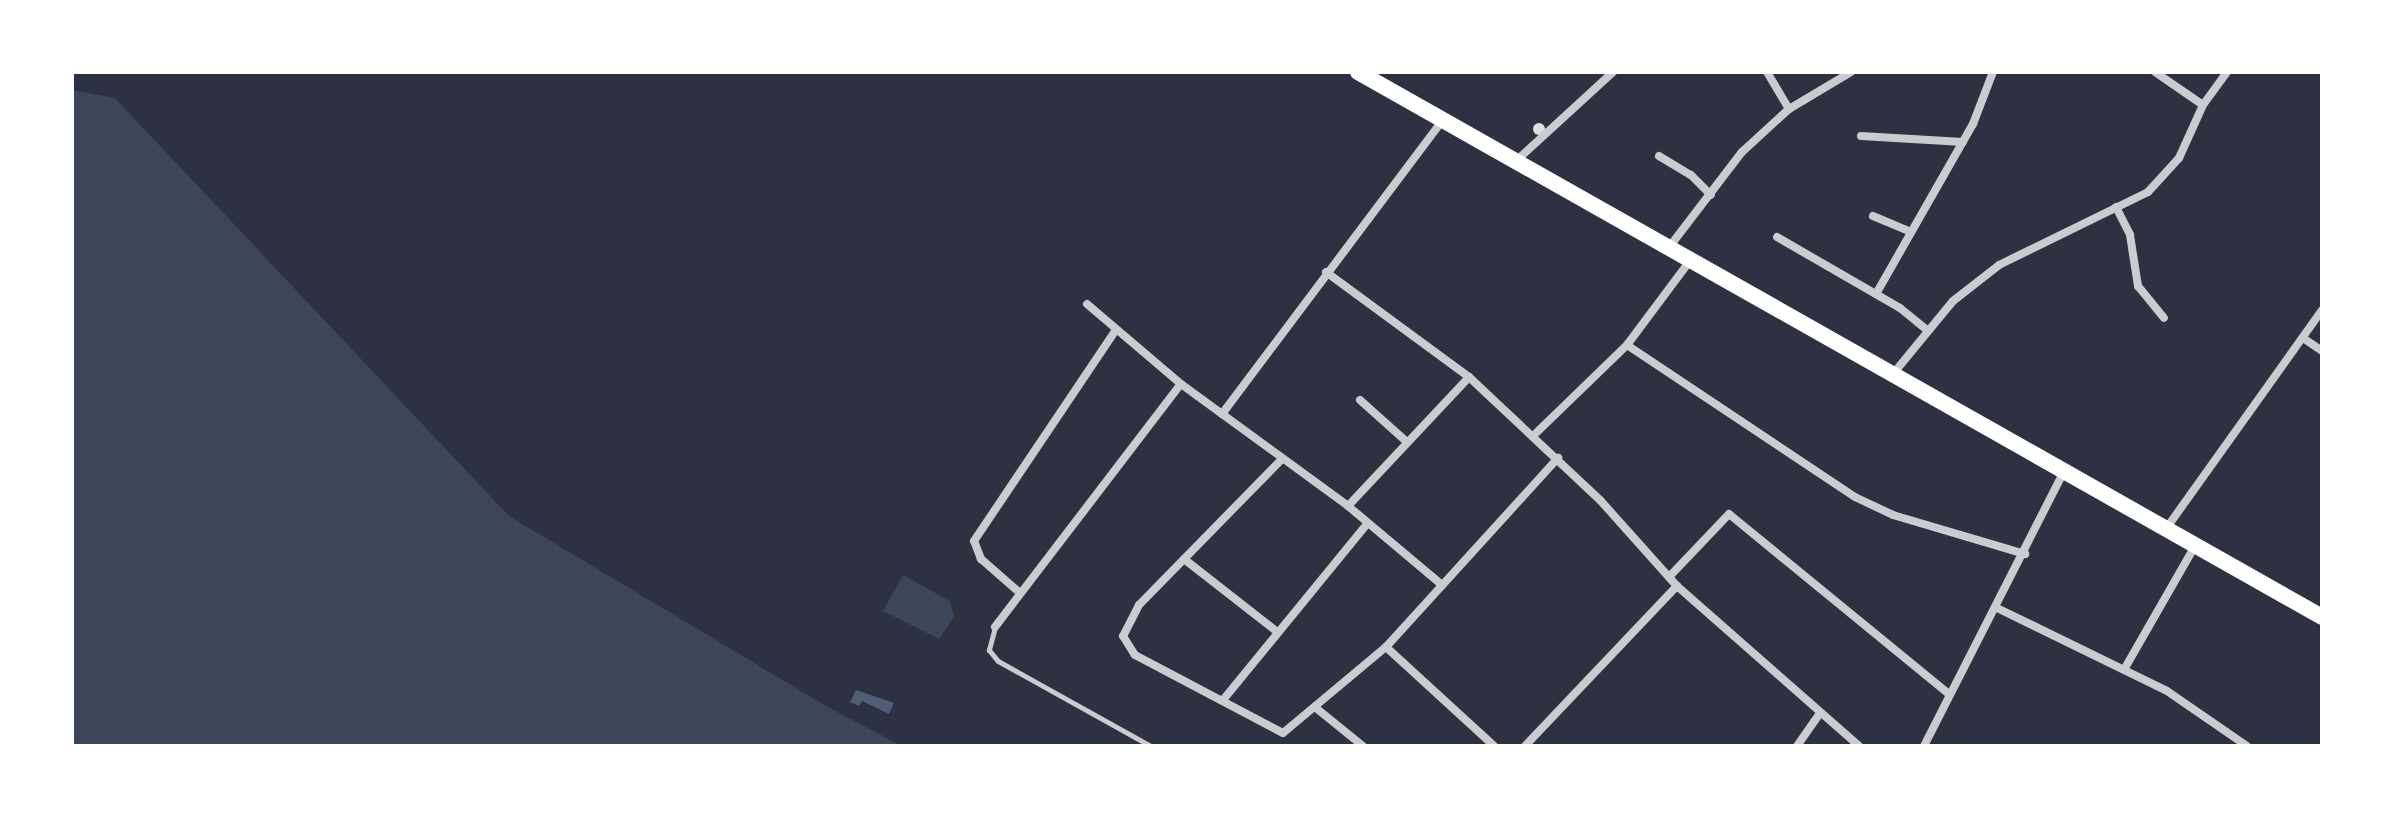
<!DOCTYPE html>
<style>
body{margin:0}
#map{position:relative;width:2394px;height:818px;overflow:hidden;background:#2d3142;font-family:Figtree,sans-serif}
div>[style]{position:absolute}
.green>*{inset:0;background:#3c4559}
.water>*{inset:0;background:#4f5d75}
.building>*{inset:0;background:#e0e0e3}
.round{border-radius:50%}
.service>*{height:5px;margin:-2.5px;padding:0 2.5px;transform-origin:2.5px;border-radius:2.5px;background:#caccd0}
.minor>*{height:8px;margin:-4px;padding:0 4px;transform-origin:4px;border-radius:4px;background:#caccd0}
.secondary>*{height:16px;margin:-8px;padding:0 8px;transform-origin:8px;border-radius:8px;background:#fff}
span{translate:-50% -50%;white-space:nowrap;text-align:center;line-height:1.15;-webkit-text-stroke:6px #fff;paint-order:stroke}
.frame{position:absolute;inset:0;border:74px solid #fff;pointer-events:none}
</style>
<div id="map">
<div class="green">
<div style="clip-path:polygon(72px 90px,115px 98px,509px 516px,826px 706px,902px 746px,72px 746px)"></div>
<div style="clip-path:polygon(903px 575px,950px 601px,954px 617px,939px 639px,883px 611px)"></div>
</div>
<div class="water">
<div style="clip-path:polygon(856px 690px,894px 703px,889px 714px,862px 701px,859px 706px,850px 702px)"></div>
</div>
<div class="building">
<div class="round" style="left:1533px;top:123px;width:12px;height:12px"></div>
</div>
<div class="service">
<div style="left:995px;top:627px;width:24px;rotate:105deg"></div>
<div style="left:989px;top:650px;width:14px;rotate:51deg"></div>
<div style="left:998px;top:661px;width:175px;rotate:29.1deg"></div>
</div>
<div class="minor">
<div style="left:1767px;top:72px;width:43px;rotate:59.3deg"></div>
<div style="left:2155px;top:72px;width:58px;rotate:34.5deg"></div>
<div style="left:1861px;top:136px;width:102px;rotate:3.4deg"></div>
<div style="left:1659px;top:156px;width:37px;rotate:31deg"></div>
<div style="left:1691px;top:175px;width:28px;rotate:45deg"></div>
<div style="left:1516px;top:161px;width:132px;rotate:-42.5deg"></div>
<div style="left:2116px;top:207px;width:31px;rotate:63deg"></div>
<div style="left:2130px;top:235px;width:52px;rotate:81.1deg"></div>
<div style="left:2138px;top:286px;width:41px;rotate:50.9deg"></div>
<div style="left:1873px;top:216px;width:41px;rotate:22.8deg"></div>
<div style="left:1777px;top:237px;width:142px;rotate:30deg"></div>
<div style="left:1900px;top:308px;width:33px;rotate:39deg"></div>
<div style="left:1667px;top:250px;width:123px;rotate:-52.6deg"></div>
<div style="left:1742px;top:152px;width:64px;rotate:-42.5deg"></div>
<div style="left:1789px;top:109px;width:72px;rotate:-30.8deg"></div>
<div style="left:1326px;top:272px;width:177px;rotate:36.3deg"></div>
<div style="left:1469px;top:377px;width:180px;rotate:43.2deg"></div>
<div style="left:1600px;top:500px;width:115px;rotate:48.2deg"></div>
<div style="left:1677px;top:586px;width:242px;rotate:41.3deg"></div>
<div style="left:1876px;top:294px;width:196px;rotate:-60.3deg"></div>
<div style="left:1973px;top:124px;width:56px;rotate:-69deg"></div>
<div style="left:1087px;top:304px;width:123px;rotate:40.4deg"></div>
<div style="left:1181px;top:384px;width:207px;rotate:36.1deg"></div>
<div style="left:1348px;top:506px;width:123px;rotate:40deg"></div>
<div style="left:2303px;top:338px;width:23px;rotate:34deg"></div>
<div style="left:1627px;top:345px;width:274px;rotate:33.7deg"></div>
<div style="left:1855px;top:497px;width:42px;rotate:25.3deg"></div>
<div style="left:1893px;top:515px;width:138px;rotate:16.5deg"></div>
<div style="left:1893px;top:374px;width:94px;rotate:-50.6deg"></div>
<div style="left:1953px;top:301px;width:58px;rotate:-38deg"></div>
<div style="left:1999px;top:265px;width:166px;rotate:-26.1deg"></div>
<div style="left:2148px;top:192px;width:46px;rotate:-47.6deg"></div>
<div style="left:2179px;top:158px;width:58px;rotate:-65.6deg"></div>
<div style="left:2203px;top:105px;width:41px;rotate:-54deg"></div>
<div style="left:1360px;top:400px;width:63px;rotate:41.8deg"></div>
<div style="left:1222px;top:414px;width:366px;rotate:-53.1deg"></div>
<div style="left:1533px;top:436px;width:131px;rotate:-44.1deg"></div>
<div style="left:1627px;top:345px;width:104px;rotate:-53.2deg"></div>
<div style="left:1281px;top:460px;width:203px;rotate:134.4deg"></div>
<div style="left:1139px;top:605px;width:35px;rotate:117deg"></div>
<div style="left:1123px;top:636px;width:22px;rotate:58deg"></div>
<div style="left:1135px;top:655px;width:167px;rotate:27.8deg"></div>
<div style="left:1283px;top:733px;width:134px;rotate:-39.9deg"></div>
<div style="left:1386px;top:647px;width:256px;rotate:-47.7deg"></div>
<div style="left:1348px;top:506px;width:177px;rotate:-46.8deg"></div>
<div style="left:2168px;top:526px;width:265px;rotate:-54.5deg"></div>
<div style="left:1184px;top:559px;width:115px;rotate:38deg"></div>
<div style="left:1669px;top:577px;width:87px;rotate:-46.4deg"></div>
<div style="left:1729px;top:514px;width:284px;rotate:39.3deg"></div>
<div style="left:1020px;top:593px;width:52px;rotate:-138.9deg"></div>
<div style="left:981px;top:559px;width:19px;rotate:-111deg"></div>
<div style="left:974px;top:541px;width:254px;rotate:-56.1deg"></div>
<div style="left:1997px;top:608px;width:189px;rotate:26deg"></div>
<div style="left:2167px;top:691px;width:97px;rotate:34.5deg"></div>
<div style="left:995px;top:627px;width:306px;rotate:-52.6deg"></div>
<div style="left:1386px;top:647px;width:147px;rotate:42.5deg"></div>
<div style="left:2125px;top:668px;width:143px;rotate:-60.2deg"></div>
<div style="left:1223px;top:700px;width:227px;rotate:-50.7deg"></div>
<div style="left:1316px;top:708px;width:60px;rotate:39deg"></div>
<div style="left:1525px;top:746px;width:221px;rotate:-46.5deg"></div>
<div style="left:1797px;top:746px;width:38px;rotate:-55deg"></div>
<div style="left:1924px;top:746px;width:311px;rotate:-63deg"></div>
</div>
<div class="secondary">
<div style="left:1358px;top:72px;width:1107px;rotate:29.48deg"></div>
</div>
<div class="frame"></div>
</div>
